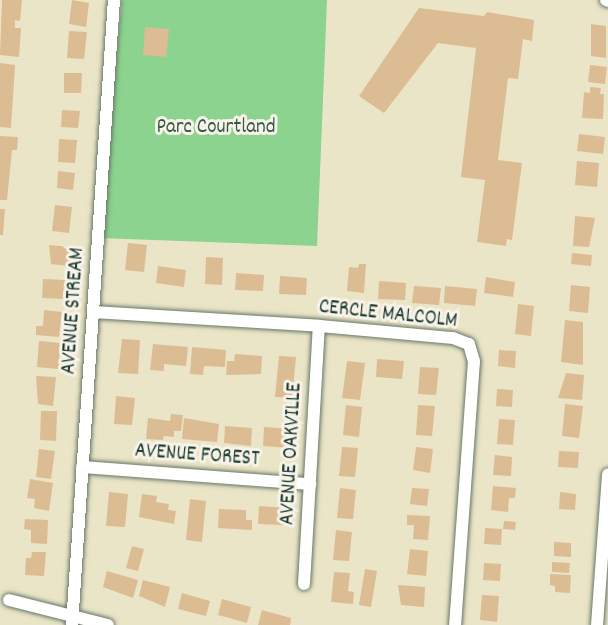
<!DOCTYPE html>
<style>
body{margin:0}
#map{position:relative;width:608px;height:625px;overflow:hidden;background:#ebe5c7;font-family:Dekko,sans-serif}
div>[style]{position:absolute}
.green>*{inset:0;background:#8bd38e}
.building>*{inset:0;background:#dcbc93}
.roads{filter:drop-shadow(0 0 2px #667867) drop-shadow(0 0 2px #667867)}
.street>*{height:12px;margin:-6px;padding:0 6px;transform-origin:6px;border-radius:6px;background:#fff}
span{translate:-50% -50%;white-space:nowrap;text-align:center;line-height:1.15;-webkit-text-stroke:6px #f7f3e8;paint-order:stroke}
.park-label{font-size:21px;color:#355b46}
.street-label{font-size:21px;color:#1f3d34}
</style>
<div id="map">
<div class="green">
<div style="clip-path:polygon(122px 0,327px 0,317px 246px,99px 238px)"></div>
</div>
<div class="building">
<div style="clip-path:polygon(2px 0,22px 0,20px 21px,15px 20px,15px 28px,21px 28px,19px 57px,0 55px)"></div>
<div style="clip-path:polygon(72px 0,89px 3px,86px 27px,69px 24px)"></div>
<div style="clip-path:polygon(419px 8px,484px 16px,487px 12px,534px 20px,532px 41px,523px 39px,518px 79px,508px 78px,498px 160px,522px 163px,512px 240px,507px 239px,506px 246px,477px 242px,485px 180px,461px 177px,476px 48px,438px 43px,384px 113px,359px 96px)"></div>
<div style="clip-path:polygon(591px 24px,606px 26px,606px 58px,591px 56px)"></div>
<div style="clip-path:polygon(145px 27px,169px 29px,166px 57px,143px 55px)"></div>
<div style="clip-path:polygon(69px 31px,87px 32px,84px 59px,67px 58px)"></div>
<div style="clip-path:polygon(0 63px,15px 65px,11px 128px,0 127px)"></div>
<div style="clip-path:polygon(590px 65px,607px 67px,605px 84px,588px 82px)"></div>
<div style="clip-path:polygon(64px 73px,82px 73px,81px 93px,64px 93px)"></div>
<div style="clip-path:polygon(590px 87px,601px 88px,600px 94px,604px 94px,603px 119px,582px 118px,584px 92px,590px 93px)"></div>
<div style="clip-path:polygon(62px 110px,80px 111px,78px 128px,61px 127px)"></div>
<div style="clip-path:polygon(579px 134px,605px 137px,603px 154px,577px 151px)"></div>
<div style="clip-path:polygon(0 136px,18px 137px,17px 150px,12px 150px,7px 200px,0 200px)"></div>
<div style="clip-path:polygon(59px 139px,77px 140px,75px 163px,58px 162px)"></div>
<div style="clip-path:polygon(577px 161px,599px 163px,597px 187px,575px 185px)"></div>
<div style="clip-path:polygon(58px 171px,75px 173px,73px 190px,57px 188px)"></div>
<div style="clip-path:polygon(55px 205px,72px 207px,69px 233px,52px 231px)"></div>
<div style="clip-path:polygon(0 209px,5px 209px,3px 235px,0 235px)"></div>
<div style="clip-path:polygon(575px 216px,595px 218px,589px 247px,573px 246px)"></div>
<div style="clip-path:polygon(128px 243px,147px 245px,144px 272px,125px 270px)"></div>
<div style="clip-path:polygon(49px 245px,71px 247px,68px 266px,51px 264px)"></div>
<div style="clip-path:polygon(572px 253px,592px 255px,591px 266px,571px 264px)"></div>
<div style="clip-path:polygon(206px 257px,223px 258px,222px 285px,205px 284px)"></div>
<div style="clip-path:polygon(359px 264px,366px 264px,364px 293px,347px 291px,349px 267px,358px 268px)"></div>
<div style="clip-path:polygon(158px 266px,186px 270px,184px 287px,156px 283px)"></div>
<div style="clip-path:polygon(236px 273px,264px 275px,263px 291px,235px 290px)"></div>
<div style="clip-path:polygon(280px 276px,307px 278px,306px 295px,279px 294px)"></div>
<div style="clip-path:polygon(486px 277px,515px 282px,513px 297px,484px 293px)"></div>
<div style="clip-path:polygon(43px 279px,65px 280px,64px 299px,42px 298px)"></div>
<div style="clip-path:polygon(379px 281px,406px 283px,405px 300px,378px 299px)"></div>
<div style="clip-path:polygon(571px 285px,590px 287px,588px 313px,569px 311px)"></div>
<div style="clip-path:polygon(414px 286px,441px 288px,439px 305px,412px 303px)"></div>
<div style="clip-path:polygon(445px 286px,477px 289px,475px 306px,444px 303px)"></div>
<div style="clip-path:polygon(518px 304px,534px 306px,531px 336px,515px 334px)"></div>
<div style="clip-path:polygon(44px 310px,62px 312px,59px 337px,36px 335px,36px 326px,43px 326px)"></div>
<div style="clip-path:polygon(565px 320px,583px 322px,583px 365px,561px 362px)"></div>
<div style="clip-path:polygon(122px 339px,140px 340px,138px 374px,118px 373px)"></div>
<div style="clip-path:polygon(39px 341px,61px 343px,58px 369px,37px 367px)"></div>
<div style="clip-path:polygon(153px 344px,188px 347px,186px 366px,164px 364px,164px 371px,150px 370px)"></div>
<div style="clip-path:polygon(192px 347px,226px 350px,225px 367px,204px 366px,203px 375px,190px 374px)"></div>
<div style="clip-path:polygon(499px 350px,516px 351px,515px 368px,498px 366px)"></div>
<div style="clip-path:polygon(235px 354px,262px 356px,261px 374px,226px 375px,227px 361px,234px 361px)"></div>
<div style="clip-path:polygon(279px 356px,296px 357px,292px 398px,275px 397px)"></div>
<div style="clip-path:polygon(377px 359px,404px 361px,402px 379px,376px 377px)"></div>
<div style="clip-path:polygon(347px 361px,365px 363px,360px 400px,342px 398px)"></div>
<div style="clip-path:polygon(420px 367px,439px 368px,436px 395px,418px 394px)"></div>
<div style="clip-path:polygon(566px 373px,584px 375px,582px 400px,558px 398px)"></div>
<div style="clip-path:polygon(36px 376px,56px 377px,53px 406px,38px 404px)"></div>
<div style="clip-path:polygon(497px 389px,513px 390px,512px 407px,496px 406px)"></div>
<div style="clip-path:polygon(116px 396px,135px 398px,132px 425px,114px 424px)"></div>
<div style="clip-path:polygon(565px 404px,583px 406px,579px 438px,562px 436px)"></div>
<div style="clip-path:polygon(346px 405px,362px 407px,359px 437px,343px 435px)"></div>
<div style="clip-path:polygon(418px 405px,435px 406px,432px 436px,416px 435px)"></div>
<div style="clip-path:polygon(41px 411px,57px 411px,56px 441px,40px 440px)"></div>
<div style="clip-path:polygon(171px 414px,183px 415px,181px 431px,174px 431px,174px 437px,164px 436px,163px 440px,146px 439px,148px 418px,170px 421px)"></div>
<div style="clip-path:polygon(184px 418px,219px 424px,217px 442px,182px 439px)"></div>
<div style="clip-path:polygon(499px 419px,515px 420px,513px 445px,497px 444px)"></div>
<div style="clip-path:polygon(225px 426px,252px 428px,251px 446px,224px 443px)"></div>
<div style="clip-path:polygon(264px 427px,292px 429px,290px 448px,263px 446px)"></div>
<div style="clip-path:polygon(342px 447px,358px 448px,355px 477px,339px 476px)"></div>
<div style="clip-path:polygon(416px 447px,433px 449px,430px 473px,413px 470px)"></div>
<div style="clip-path:polygon(39px 449px,55px 451px,51px 479px,36px 477px)"></div>
<div style="clip-path:polygon(559px 451px,579px 452px,578px 468px,558px 467px)"></div>
<div style="clip-path:polygon(495px 455px,512px 457px,511px 476px,493px 475px)"></div>
<div style="clip-path:polygon(30px 479px,53px 483px,49px 511px,34px 508px,35px 499px,27px 498px)"></div>
<div style="clip-path:polygon(493px 486px,516px 488px,515px 498px,509px 498px,508px 512px,491px 510px)"></div>
<div style="clip-path:polygon(340px 488px,356px 490px,353px 519px,337px 518px)"></div>
<div style="clip-path:polygon(412px 488px,429px 489px,427px 506px,410px 504px)"></div>
<div style="clip-path:polygon(109px 492px,128px 494px,125px 527px,106px 526px)"></div>
<div style="clip-path:polygon(560px 492px,576px 494px,575px 510px,559px 509px)"></div>
<div style="clip-path:polygon(142px 494px,157px 496px,156px 502px,169px 504px,168px 510px,176px 511px,174px 524px,139px 517px)"></div>
<div style="clip-path:polygon(190px 499px,206px 501px,202px 542px,186px 540px)"></div>
<div style="clip-path:polygon(259px 506px,286px 508px,285px 525px,258px 524px)"></div>
<div style="clip-path:polygon(219px 509px,246px 510px,246px 520px,252px 520px,252px 530px,218px 528px)"></div>
<div style="clip-path:polygon(407px 515px,430px 516px,428px 540px,413px 539px,414px 525px,407px 525px)"></div>
<div style="clip-path:polygon(25px 519px,48px 520px,47px 544px,31px 543px,31px 530px,24px 529px)"></div>
<div style="clip-path:polygon(504px 521px,516px 522px,515px 530px,503px 529px)"></div>
<div style="clip-path:polygon(485px 528px,502px 529px,501px 545px,484px 544px)"></div>
<div style="clip-path:polygon(336px 530px,352px 532px,349px 561px,333px 560px)"></div>
<div style="clip-path:polygon(554px 542px,571px 543px,571px 557px,554px 556px)"></div>
<div style="clip-path:polygon(132px 546px,144px 549px,138px 571px,126px 568px)"></div>
<div style="clip-path:polygon(410px 549px,428px 551px,426px 576px,407px 574px)"></div>
<div style="clip-path:polygon(32px 552px,46px 552px,44px 576px,25px 575px,26px 558px,31px 558px)"></div>
<div style="clip-path:polygon(552px 562px,570px 563px,569px 573px,552px 572px)"></div>
<div style="clip-path:polygon(484px 563px,501px 564px,500px 581px,483px 580px)"></div>
<div style="clip-path:polygon(365px 569px,377px 571px,371px 607px,359px 605px)"></div>
<div style="clip-path:polygon(107px 571px,138px 580px,133px 598px,103px 587px)"></div>
<div style="clip-path:polygon(334px 572px,350px 573px,348px 591px,354px 592px,353px 604px,331px 602px)"></div>
<div style="clip-path:polygon(550px 574px,571px 575px,570px 593px,555px 592px,555px 586px,550px 585px)"></div>
<div style="clip-path:polygon(143px 580px,170px 587px,165px 607px,139px 596px)"></div>
<div style="clip-path:polygon(398px 585px,425px 587px,424px 607px,401px 605px)"></div>
<div style="clip-path:polygon(182px 593px,210px 601px,206px 616px,178px 609px)"></div>
<div style="clip-path:polygon(482px 595px,499px 596px,497px 622px,480px 620px)"></div>
<div style="clip-path:polygon(222px 599px,251px 607px,247px 623px,218px 615px)"></div>
<div style="clip-path:polygon(262px 610px,291px 618px,290px 625px,258px 625px)"></div>
</div>
<div class="roads">
<div class="street">
<div style="left:606px;top:0;width:2px;rotate:27deg"></div>
<div style="left:93px;top:312px;width:227px;rotate:3.5deg"></div>
<div style="left:320px;top:326px;width:134px;rotate:5.2deg"></div>
<div style="left:453px;top:338px;width:17px;rotate:21deg"></div>
<div style="left:469px;top:344px;width:18px;rotate:74deg"></div>
<div style="left:474px;top:361px;width:265px;rotate:94.1deg"></div>
<div style="left:82px;top:467px;width:229px;rotate:4.3deg"></div>
<div style="left:304px;top:584px;width:258px;rotate:-86.7deg"></div>
<div style="left:9px;top:600px;width:102px;rotate:14.2deg"></div>
<div style="left:72px;top:625px;width:626px;rotate:-86.16deg"></div>
<div style="left:597px;top:625px;width:151px;rotate:-85.8deg"></div>
</div>
</div>
<div class="park-label">
<span style="left:216px;top:128px">Parc Courtland</span>
</div>
<div class="street-label">
<span style="left:74px;top:311px;rotate:-86deg">AVENUE STREAM</span>
<span style="left:388px;top:315px;rotate:6deg">CERCLE MALCOLM</span>
<span style="left:292px;top:454px;rotate:-87deg">AVENUE OAKVILLE</span>
<span style="left:197px;top:456px;rotate:4deg">AVENUE FOREST</span>
</div>
</div>
